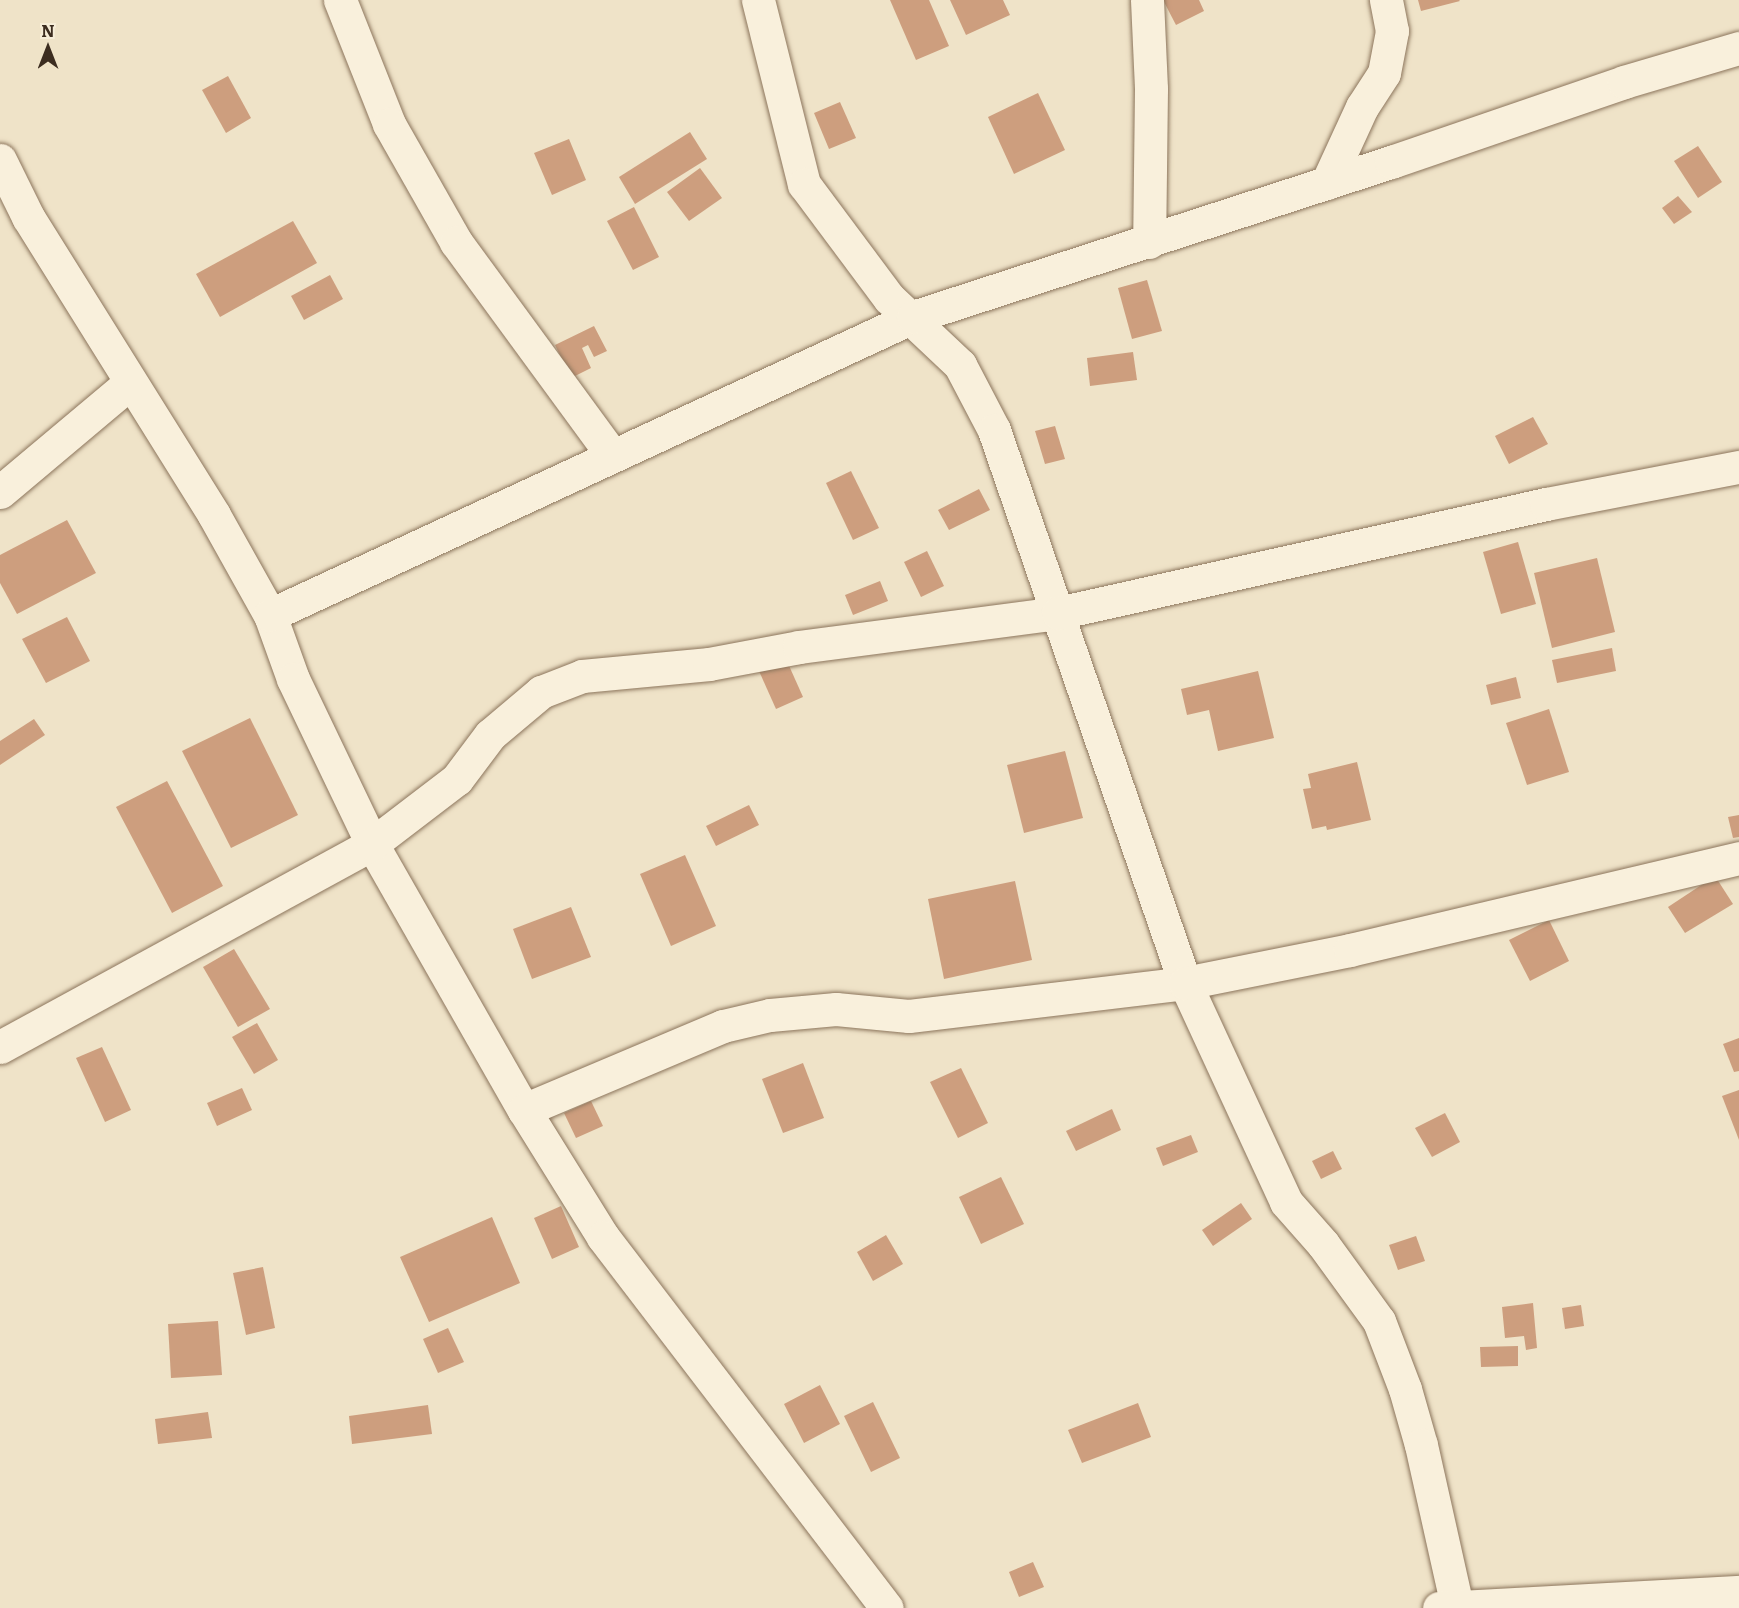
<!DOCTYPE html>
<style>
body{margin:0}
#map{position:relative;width:1739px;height:1608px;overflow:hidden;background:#efe3c8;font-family:Literata,serif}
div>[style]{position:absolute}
.building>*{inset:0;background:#cd9e7e}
.roads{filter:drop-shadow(0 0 2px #8c755c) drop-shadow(0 0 2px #8c755c)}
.street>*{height:33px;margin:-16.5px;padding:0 16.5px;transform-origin:16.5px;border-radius:16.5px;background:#f9f0dc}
span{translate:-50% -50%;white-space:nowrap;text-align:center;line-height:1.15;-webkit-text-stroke:5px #f6edd8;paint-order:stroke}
.north{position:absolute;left:18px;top:18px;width:60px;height:60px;-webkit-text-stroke:4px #f6edd8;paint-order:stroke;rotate:0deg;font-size:16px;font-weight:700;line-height:24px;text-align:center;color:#3c2d20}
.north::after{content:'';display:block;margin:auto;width:21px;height:27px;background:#3c2d20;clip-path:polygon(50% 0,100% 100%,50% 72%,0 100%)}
</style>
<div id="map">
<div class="building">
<div style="clip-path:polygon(890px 0,929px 0,949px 46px,916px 60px)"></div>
<div style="clip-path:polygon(950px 0,1003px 0,1010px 15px,966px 35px)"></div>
<div style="clip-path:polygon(1163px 0,1199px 0,1204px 11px,1176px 25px)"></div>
<div style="clip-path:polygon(1418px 0,1459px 0,1460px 1px,1421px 11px)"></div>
<div style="clip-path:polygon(228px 76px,251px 118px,226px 133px,202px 90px)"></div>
<div style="clip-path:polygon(1038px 93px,1065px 150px,1014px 174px,988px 117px)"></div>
<div style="clip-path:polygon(840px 102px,856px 138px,829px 149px,814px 113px)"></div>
<div style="clip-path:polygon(690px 132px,707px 159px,635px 204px,619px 177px)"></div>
<div style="clip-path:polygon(569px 139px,586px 180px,552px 195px,534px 153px)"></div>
<div style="clip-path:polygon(1698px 146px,1722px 182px,1698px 198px,1674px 161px)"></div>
<div style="clip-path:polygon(700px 168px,722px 198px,689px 221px,667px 192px)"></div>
<div style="clip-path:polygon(1678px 196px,1692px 212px,1674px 224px,1662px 208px)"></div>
<div style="clip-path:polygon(634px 207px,659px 257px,633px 270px,607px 221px)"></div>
<div style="clip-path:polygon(293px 221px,317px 263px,220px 317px,196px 274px)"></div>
<div style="clip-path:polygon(330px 275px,343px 299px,304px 320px,291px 296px)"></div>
<div style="clip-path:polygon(1147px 280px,1162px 331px,1132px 339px,1118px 288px)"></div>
<div style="clip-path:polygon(594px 326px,607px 351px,594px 357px,588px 345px,582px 348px,591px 368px,571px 378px,555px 345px)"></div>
<div style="clip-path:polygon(1133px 352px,1137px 380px,1090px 386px,1087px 358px)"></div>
<div style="clip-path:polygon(1533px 417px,1548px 444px,1509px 464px,1495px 436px)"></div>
<div style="clip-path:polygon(1055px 426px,1065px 459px,1045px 464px,1035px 431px)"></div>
<div style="clip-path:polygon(851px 471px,879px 528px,853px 540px,826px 483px)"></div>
<div style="clip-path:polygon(979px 489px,990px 510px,949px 530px,938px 510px)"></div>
<div style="clip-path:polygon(67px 520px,96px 573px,17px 614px,0 583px,0 555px)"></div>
<div style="clip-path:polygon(1518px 542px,1536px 604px,1501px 614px,1483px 552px)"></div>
<div style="clip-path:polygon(927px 551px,944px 586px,921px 597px,904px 562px)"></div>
<div style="clip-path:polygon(1597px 558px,1615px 632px,1552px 648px,1534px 573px)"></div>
<div style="clip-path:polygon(880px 581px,888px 601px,853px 615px,845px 595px)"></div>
<div style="clip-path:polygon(67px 617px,90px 661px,46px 683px,22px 639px)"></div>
<div style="clip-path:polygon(1612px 648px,1616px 671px,1557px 683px,1552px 660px)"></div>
<div style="clip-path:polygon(782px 650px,803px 697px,776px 709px,755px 662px)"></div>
<div style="clip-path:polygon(1258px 671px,1274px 738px,1218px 751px,1209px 710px,1187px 715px,1181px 689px)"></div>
<div style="clip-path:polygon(1516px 677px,1521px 698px,1491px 705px,1486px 685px)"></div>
<div style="clip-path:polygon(1549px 709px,1569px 772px,1527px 785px,1506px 723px)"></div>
<div style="clip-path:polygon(250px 718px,298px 815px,231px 848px,182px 751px)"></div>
<div style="clip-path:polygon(34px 719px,45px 735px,0 765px,0 741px)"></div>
<div style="clip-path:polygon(1065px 751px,1083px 818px,1024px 833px,1007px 765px)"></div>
<div style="clip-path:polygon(1357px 762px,1371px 820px,1327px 830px,1326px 826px,1312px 829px,1303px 789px,1311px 788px,1308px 774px)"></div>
<div style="clip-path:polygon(167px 781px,223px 886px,172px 913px,116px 807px)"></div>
<div style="clip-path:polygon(749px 805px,759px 825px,716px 846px,706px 826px)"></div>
<div style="clip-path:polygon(1739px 815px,1739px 837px,1733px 838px,1728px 817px)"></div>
<div style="clip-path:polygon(685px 855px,716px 926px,671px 946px,640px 874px)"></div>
<div style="clip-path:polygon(1715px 876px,1733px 904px,1685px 933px,1668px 907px)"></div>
<div style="clip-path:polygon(1015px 881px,1032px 960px,944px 979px,928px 899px)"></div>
<div style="clip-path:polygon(571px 907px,591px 957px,532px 979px,513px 929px)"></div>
<div style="clip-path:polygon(1549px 920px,1569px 961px,1530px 981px,1509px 940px)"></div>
<div style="clip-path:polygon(234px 949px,270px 1009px,238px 1027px,203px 967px)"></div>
<div style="clip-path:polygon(257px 1023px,278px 1060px,254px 1074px,232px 1037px)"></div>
<div style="clip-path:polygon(1739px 1038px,1739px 1071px,1734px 1072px,1723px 1044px)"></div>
<div style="clip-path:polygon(102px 1047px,131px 1110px,105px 1122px,76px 1058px)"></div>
<div style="clip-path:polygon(803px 1063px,824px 1118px,783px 1133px,762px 1079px)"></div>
<div style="clip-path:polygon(961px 1068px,988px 1123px,958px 1138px,930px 1082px)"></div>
<div style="clip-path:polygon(242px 1088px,252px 1110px,217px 1126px,207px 1103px)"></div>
<div style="clip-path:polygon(1739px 1090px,1739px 1140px,1722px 1096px)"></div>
<div style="clip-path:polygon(591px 1101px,603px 1126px,576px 1138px,564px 1113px)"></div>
<div style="clip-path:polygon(1112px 1109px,1121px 1130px,1076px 1151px,1066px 1131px)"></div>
<div style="clip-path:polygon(1445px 1113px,1460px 1142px,1432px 1157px,1415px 1128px)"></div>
<div style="clip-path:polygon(1191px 1135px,1198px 1152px,1163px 1166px,1156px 1148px)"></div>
<div style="clip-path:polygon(1333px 1151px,1342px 1169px,1321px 1179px,1312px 1161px)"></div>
<div style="clip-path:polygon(1001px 1177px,1024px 1224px,981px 1244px,959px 1197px)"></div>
<div style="clip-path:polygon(1241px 1203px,1252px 1219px,1213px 1246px,1202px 1230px)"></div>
<div style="clip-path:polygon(561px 1206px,579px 1247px,552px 1259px,534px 1218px)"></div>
<div style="clip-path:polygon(492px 1217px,520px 1283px,429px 1322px,400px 1257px)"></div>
<div style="clip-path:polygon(886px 1235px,903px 1264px,873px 1281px,857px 1252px)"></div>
<div style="clip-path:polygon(1416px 1236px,1425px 1261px,1398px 1270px,1389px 1245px)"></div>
<div style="clip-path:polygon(263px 1267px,275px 1328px,246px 1335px,233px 1273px)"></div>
<div style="clip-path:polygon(1533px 1303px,1537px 1348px,1526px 1350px,1524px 1336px,1505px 1338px,1502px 1307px)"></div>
<div style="clip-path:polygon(1581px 1305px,1584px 1326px,1565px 1329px,1562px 1308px)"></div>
<div style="clip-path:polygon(218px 1321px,222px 1375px,171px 1378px,168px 1324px)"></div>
<div style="clip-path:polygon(448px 1328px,464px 1362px,438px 1373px,423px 1339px)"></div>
<div style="clip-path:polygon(1518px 1346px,1518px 1366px,1481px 1367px,1480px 1347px)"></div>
<div style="clip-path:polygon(820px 1385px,840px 1424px,804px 1443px,784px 1404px)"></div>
<div style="clip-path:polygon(873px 1402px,900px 1458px,871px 1472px,844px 1416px)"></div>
<div style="clip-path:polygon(1138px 1403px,1151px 1437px,1082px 1463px,1068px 1430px)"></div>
<div style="clip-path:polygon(428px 1405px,432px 1434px,352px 1444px,349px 1416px)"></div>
<div style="clip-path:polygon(208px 1412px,212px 1438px,158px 1444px,155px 1419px)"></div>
<div style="clip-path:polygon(1033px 1562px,1044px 1587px,1019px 1597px,1009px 1572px)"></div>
</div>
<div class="roads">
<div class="street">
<div style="left:340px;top:0;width:133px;rotate:68.4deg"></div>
<div style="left:389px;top:124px;width:136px;rotate:60.4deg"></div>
<div style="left:456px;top:242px;width:264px;rotate:53.8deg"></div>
<div style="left:758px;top:0;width:190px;rotate:76deg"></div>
<div style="left:804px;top:184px;width:142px;rotate:53.3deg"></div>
<div style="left:889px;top:298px;width:98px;rotate:43.3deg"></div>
<div style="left:960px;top:365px;width:73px;rotate:62.4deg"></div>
<div style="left:994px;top:430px;width:585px;rotate:70.95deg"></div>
<div style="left:1185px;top:983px;width:241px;rotate:65.2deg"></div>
<div style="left:1286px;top:1202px;width:56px;rotate:48.6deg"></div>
<div style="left:1323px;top:1244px;width:95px;rotate:54deg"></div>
<div style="left:1379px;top:1321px;width:73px;rotate:69.1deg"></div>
<div style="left:1405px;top:1389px;width:58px;rotate:74.1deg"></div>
<div style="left:1421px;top:1445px;width:165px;rotate:77.4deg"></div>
<div style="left:1147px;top:0;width:89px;rotate:87.4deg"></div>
<div style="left:1151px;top:89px;width:153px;rotate:90.7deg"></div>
<div style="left:0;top:160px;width:64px;rotate:63.8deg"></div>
<div style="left:28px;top:217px;width:351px;rotate:58deg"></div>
<div style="left:214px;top:515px;width:115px;rotate:60.8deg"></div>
<div style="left:270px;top:615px;width:68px;rotate:70.2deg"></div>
<div style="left:293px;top:679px;width:183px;rotate:64.4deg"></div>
<div style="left:372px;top:844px;width:306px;rotate:60.3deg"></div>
<div style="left:524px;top:1110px;width:150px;rotate:58.1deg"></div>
<div style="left:603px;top:1237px;width:467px;rotate:52.6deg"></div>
<div style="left:1327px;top:183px;width:84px;rotate:-65.3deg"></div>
<div style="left:1362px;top:107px;width:40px;rotate:-57.1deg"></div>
<div style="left:1384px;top:73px;width:43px;rotate:-79.2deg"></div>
<div style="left:1392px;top:31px;width:32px;rotate:-101deg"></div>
<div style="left:0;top:492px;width:170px;rotate:-40deg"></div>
<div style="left:270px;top:615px;width:709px;rotate:-24.87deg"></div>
<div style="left:913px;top:317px;width:503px;rotate:-17.97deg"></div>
<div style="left:1391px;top:162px;width:246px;rotate:-18.9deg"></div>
<div style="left:1624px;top:82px;width:120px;rotate:-16.5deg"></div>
<div style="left:0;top:1047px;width:424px;rotate:-28.6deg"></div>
<div style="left:372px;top:844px;width:107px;rotate:-37.4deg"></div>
<div style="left:457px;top:779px;width:55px;rotate:-53.1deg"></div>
<div style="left:490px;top:735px;width:67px;rotate:-40.1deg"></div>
<div style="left:541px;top:692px;width:44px;rotate:-21.3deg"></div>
<div style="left:582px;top:676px;width:128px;rotate:-5.4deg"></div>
<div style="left:709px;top:664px;width:92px;rotate:-10.7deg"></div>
<div style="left:799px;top:647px;width:261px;rotate:-7.5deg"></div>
<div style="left:1058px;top:613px;width:500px;rotate:-12.59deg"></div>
<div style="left:1546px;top:504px;width:197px;rotate:-10.9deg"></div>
<div style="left:524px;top:1110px;width:216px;rotate:-22.9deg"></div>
<div style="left:723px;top:1026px;width:48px;rotate:-13.2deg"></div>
<div style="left:770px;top:1015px;width:66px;rotate:-5.2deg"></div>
<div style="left:836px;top:1009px;width:73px;rotate:5.5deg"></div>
<div style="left:909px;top:1016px;width:278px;rotate:-6.8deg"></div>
<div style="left:1185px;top:983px;width:168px;rotate:-11.3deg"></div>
<div style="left:1350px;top:950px;width:400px;rotate:-13.3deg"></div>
<div style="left:1439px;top:1608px;width:300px;rotate:-3.1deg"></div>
</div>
</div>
<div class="north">N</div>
</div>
